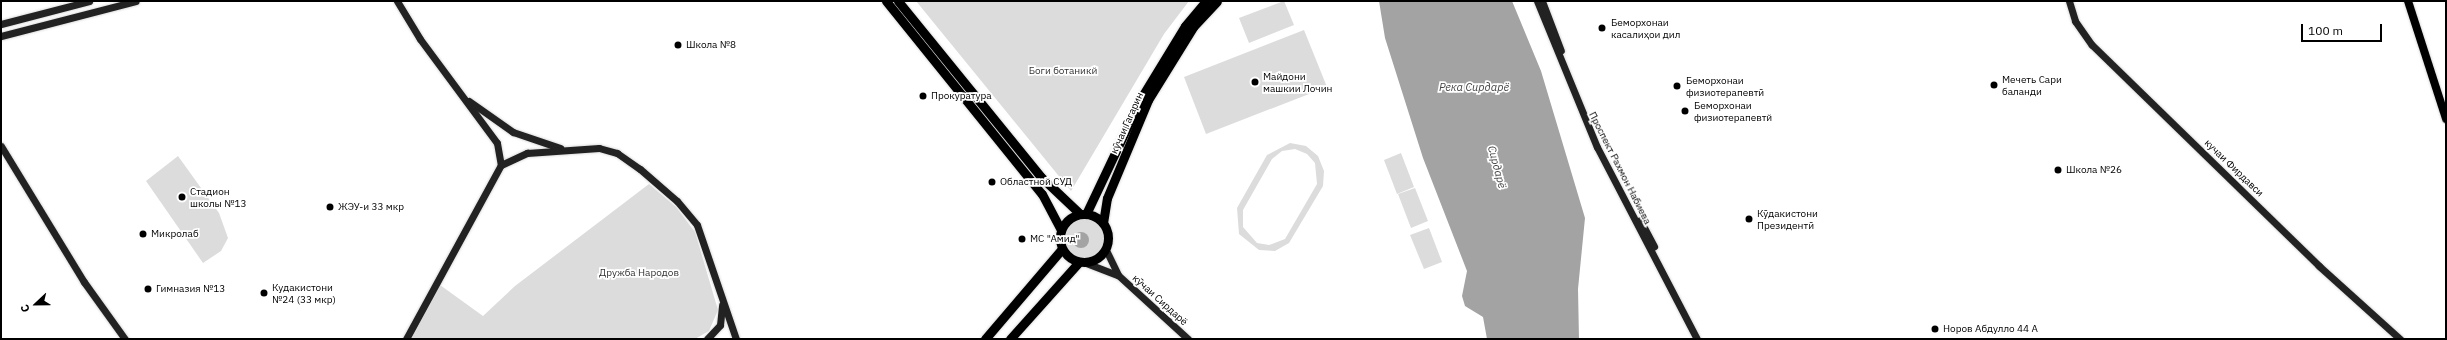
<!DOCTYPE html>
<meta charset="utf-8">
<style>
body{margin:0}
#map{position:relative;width:2447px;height:340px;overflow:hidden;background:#fff;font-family:"IBM Plex Sans",sans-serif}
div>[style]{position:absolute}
.green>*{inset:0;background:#dcdcdc}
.round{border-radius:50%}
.water>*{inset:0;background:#a3a3a3}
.roads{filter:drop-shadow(0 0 1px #dbdbdb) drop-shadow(0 0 1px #dbdbdb)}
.secondary>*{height:7px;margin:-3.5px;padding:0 3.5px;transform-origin:3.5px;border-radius:3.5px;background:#222}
.primary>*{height:8px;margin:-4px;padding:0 4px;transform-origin:4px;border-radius:4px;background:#000}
.highway>*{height:9px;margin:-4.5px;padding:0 4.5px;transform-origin:4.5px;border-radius:4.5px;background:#000}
.highway>.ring{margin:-4.5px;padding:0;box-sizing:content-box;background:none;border:9px solid #000;border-radius:50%}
.dots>*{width:11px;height:11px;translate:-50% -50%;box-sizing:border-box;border:2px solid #fff;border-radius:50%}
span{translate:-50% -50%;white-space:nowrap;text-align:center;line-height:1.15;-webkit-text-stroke:3.5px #fff;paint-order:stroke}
.poi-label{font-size:10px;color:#000}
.left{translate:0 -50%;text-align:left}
.park-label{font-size:10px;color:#333}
.street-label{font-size:10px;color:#000}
.water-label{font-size:11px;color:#444;font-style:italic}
.frame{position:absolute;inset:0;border:2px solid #000;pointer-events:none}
.north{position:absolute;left:16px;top:284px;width:40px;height:40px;-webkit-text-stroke:3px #fff;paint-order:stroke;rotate:248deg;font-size:11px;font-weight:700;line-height:16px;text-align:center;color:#000}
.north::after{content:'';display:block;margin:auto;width:14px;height:18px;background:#000;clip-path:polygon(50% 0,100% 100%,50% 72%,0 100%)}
.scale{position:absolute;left:2301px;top:24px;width:81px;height:18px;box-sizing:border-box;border:2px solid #000;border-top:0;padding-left:5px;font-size:12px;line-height:14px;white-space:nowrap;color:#000;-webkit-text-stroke:3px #fff;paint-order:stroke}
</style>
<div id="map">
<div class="green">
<div style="clip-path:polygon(916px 1px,1189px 1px,1164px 34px,1071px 191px)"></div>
<div style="clip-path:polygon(1284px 1px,1294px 25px,1249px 43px,1239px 18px)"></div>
<div style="clip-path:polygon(1304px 30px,1327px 87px,1206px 134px,1184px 77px)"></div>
<div style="clip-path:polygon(evenodd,1290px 143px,1306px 146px,1318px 156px,1324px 171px,1323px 186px,1289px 243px,1275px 251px,1259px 250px,1239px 234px,1237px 208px,1267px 155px,1290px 143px,1295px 149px,1307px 154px,1315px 163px,1317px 184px,1285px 239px,1269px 245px,1257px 243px,1243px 227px,1243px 210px,1272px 159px,1282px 151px,1295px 149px)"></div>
<div style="clip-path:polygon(1401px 153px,1414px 187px,1397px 194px,1384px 160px)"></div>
<div style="clip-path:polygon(178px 156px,219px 213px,228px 238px,221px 251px,203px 263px,146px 181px)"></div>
<div style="clip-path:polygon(649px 184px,676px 207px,695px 232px,718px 310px,709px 331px,695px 339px,410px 339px,440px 285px,483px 316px,515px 286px)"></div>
<div style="clip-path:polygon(1415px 188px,1428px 221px,1411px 228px,1398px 194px)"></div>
<div class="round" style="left:1064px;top:218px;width:40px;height:40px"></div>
<div style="clip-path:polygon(1429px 228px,1442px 262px,1424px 269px,1410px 235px)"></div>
</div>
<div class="water">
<div style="clip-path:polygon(1379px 1px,1512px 1px,1541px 71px,1585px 218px,1578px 289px,1579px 339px,1487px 339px,1483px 317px,1465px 306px,1462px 296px,1467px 271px,1423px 158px,1385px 38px)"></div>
<div class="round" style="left:1073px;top:232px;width:16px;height:16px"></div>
</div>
<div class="roads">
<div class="secondary">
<div style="left:397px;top:1px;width:44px;rotate:58.8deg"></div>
<div style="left:420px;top:39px;width:129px;rotate:53.5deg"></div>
<div style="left:497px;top:143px;width:22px;rotate:80deg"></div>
<div style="left:1537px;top:1px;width:158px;rotate:67.7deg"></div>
<div style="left:1597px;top:147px;width:216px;rotate:62.5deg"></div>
<div style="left:1542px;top:1px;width:53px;rotate:69.2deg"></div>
<div style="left:2069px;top:1px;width:21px;rotate:73deg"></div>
<div style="left:2075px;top:21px;width:29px;rotate:55deg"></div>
<div style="left:2092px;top:45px;width:317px;rotate:44.2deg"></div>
<div style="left:2319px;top:266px;width:109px;rotate:42deg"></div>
<div style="left:1px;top:24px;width:91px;rotate:-14.6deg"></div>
<div style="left:1px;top:36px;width:139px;rotate:-14.5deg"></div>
<div style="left:469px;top:101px;width:54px;rotate:35.2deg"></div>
<div style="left:513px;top:132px;width:50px;rotate:18.8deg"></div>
<div style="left:1px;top:146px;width:159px;rotate:58.6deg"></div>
<div style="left:84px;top:282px;width:70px;rotate:54.3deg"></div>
<div style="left:1640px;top:220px;width:30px;rotate:62deg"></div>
<div style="left:1106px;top:250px;width:28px;rotate:64deg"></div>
<div style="left:1118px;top:275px;width:95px;rotate:42.4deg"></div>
<div style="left:1086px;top:263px;width:34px;rotate:21deg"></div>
<div style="left:406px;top:339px;width:198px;rotate:-61.4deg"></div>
<div style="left:501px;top:165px;width:29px;rotate:-25deg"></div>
<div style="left:527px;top:153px;width:72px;rotate:-4deg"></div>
<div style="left:599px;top:148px;width:19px;rotate:16deg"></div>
<div style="left:617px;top:153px;width:28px;rotate:35deg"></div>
<div style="left:640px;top:169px;width:49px;rotate:40.9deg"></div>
<div style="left:677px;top:201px;width:31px;rotate:50deg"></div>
<div style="left:697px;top:225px;width:120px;rotate:71.1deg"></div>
<div style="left:707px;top:339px;width:19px;rotate:-47deg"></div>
<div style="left:720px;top:325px;width:20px;rotate:-84deg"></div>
</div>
<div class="primary">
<div style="left:2408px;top:1px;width:124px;rotate:72.1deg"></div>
</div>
<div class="highway">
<div style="left:886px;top:1px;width:248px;rotate:51.1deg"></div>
<div style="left:1042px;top:194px;width:41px;rotate:62.2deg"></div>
<div style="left:898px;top:1px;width:225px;rotate:50.9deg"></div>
<div style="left:1040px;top:176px;width:55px;rotate:43.5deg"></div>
<div class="ring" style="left:1060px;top:214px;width:39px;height:39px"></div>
<div style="left:1086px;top:214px;width:128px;rotate:-64.6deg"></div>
<div style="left:1141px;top:98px;width:84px;rotate:-58.6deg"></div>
<div style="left:1185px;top:26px;width:33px;rotate:-50deg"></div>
<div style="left:1103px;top:223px;width:25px;rotate:-81deg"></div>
<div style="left:1107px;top:198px;width:106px;rotate:-67.3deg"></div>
<div style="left:1148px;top:100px;width:86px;rotate:-58.3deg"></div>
<div style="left:1193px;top:27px;width:35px;rotate:-47deg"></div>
<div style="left:985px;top:339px;width:118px;rotate:-49.5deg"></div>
<div style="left:1010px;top:339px;width:103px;rotate:-48.1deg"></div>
</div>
</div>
<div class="dots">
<div style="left:1602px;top:28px;background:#000"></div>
<div style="left:678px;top:45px;background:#000"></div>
<div style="left:1255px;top:82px;background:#000"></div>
<div style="left:1994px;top:85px;background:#000"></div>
<div style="left:1677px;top:86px;background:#000"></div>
<div style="left:923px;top:96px;background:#000"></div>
<div style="left:1685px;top:111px;background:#000"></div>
<div style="left:2058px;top:170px;background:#000"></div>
<div style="left:992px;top:182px;background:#000"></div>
<div style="left:182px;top:197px;background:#000"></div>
<div style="left:330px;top:207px;background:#000"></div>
<div style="left:1749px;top:219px;background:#000"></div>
<div style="left:143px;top:234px;background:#000"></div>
<div style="left:1022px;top:239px;background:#000"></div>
<div style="left:148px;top:289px;background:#000"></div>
<div style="left:264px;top:293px;background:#000"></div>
<div style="left:1935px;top:329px;background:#000"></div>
</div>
<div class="poi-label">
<span class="left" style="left:1611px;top:28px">Беморхонаи<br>касалиҳои дил</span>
<span class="left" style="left:686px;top:45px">Школа №8</span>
<span class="left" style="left:1263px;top:82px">Майдони<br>машкии Лочин</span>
<span class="left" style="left:2002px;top:85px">Мечеть Сари<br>баланди</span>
<span class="left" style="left:1686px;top:86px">Беморхонаи<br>физиотерапевтӣ</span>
<span class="left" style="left:931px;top:96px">Прокуратура</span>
<span class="left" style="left:1694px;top:111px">Беморхонаи<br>физиотерапевтй</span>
<span class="left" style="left:2066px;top:170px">Школа №26</span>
<span class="left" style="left:1000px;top:182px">Областной СУД</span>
<span class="left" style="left:190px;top:197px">Стадион<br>школы №13</span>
<span class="left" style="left:338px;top:207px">ЖЭУ-и 33 мкр</span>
<span class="left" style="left:1757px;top:219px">Кӯдакистони<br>Президентӣ</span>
<span class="left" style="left:151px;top:234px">Микролаб</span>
<span class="left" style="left:1030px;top:239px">МС "Амид"</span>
<span class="left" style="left:272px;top:293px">Кудакистони<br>№24 (33 мкр)</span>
<span class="left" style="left:156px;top:289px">Гимназия №13</span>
<span class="left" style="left:1943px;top:329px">Норов Абдулло 44 А</span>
</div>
<div class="park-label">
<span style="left:1063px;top:71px">Боги ботаникй</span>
<span style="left:639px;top:273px">Дружба Народов</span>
</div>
<div class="street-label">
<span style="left:1127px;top:123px;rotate:-66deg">кӯчаи Гагарин</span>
<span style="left:1620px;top:168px;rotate:63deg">Проспект Рахмон Набиева</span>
<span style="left:2234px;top:168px;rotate:44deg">кучаи Фирдавси</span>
<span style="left:1160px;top:300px;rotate:42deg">кӯчаи Сирдарё</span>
</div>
<div class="water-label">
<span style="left:1474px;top:87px">Река Сирдарё</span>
<span style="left:1497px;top:167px;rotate:75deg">Сирдарё</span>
</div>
<div class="frame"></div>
<div class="north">С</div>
<div class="scale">100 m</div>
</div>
